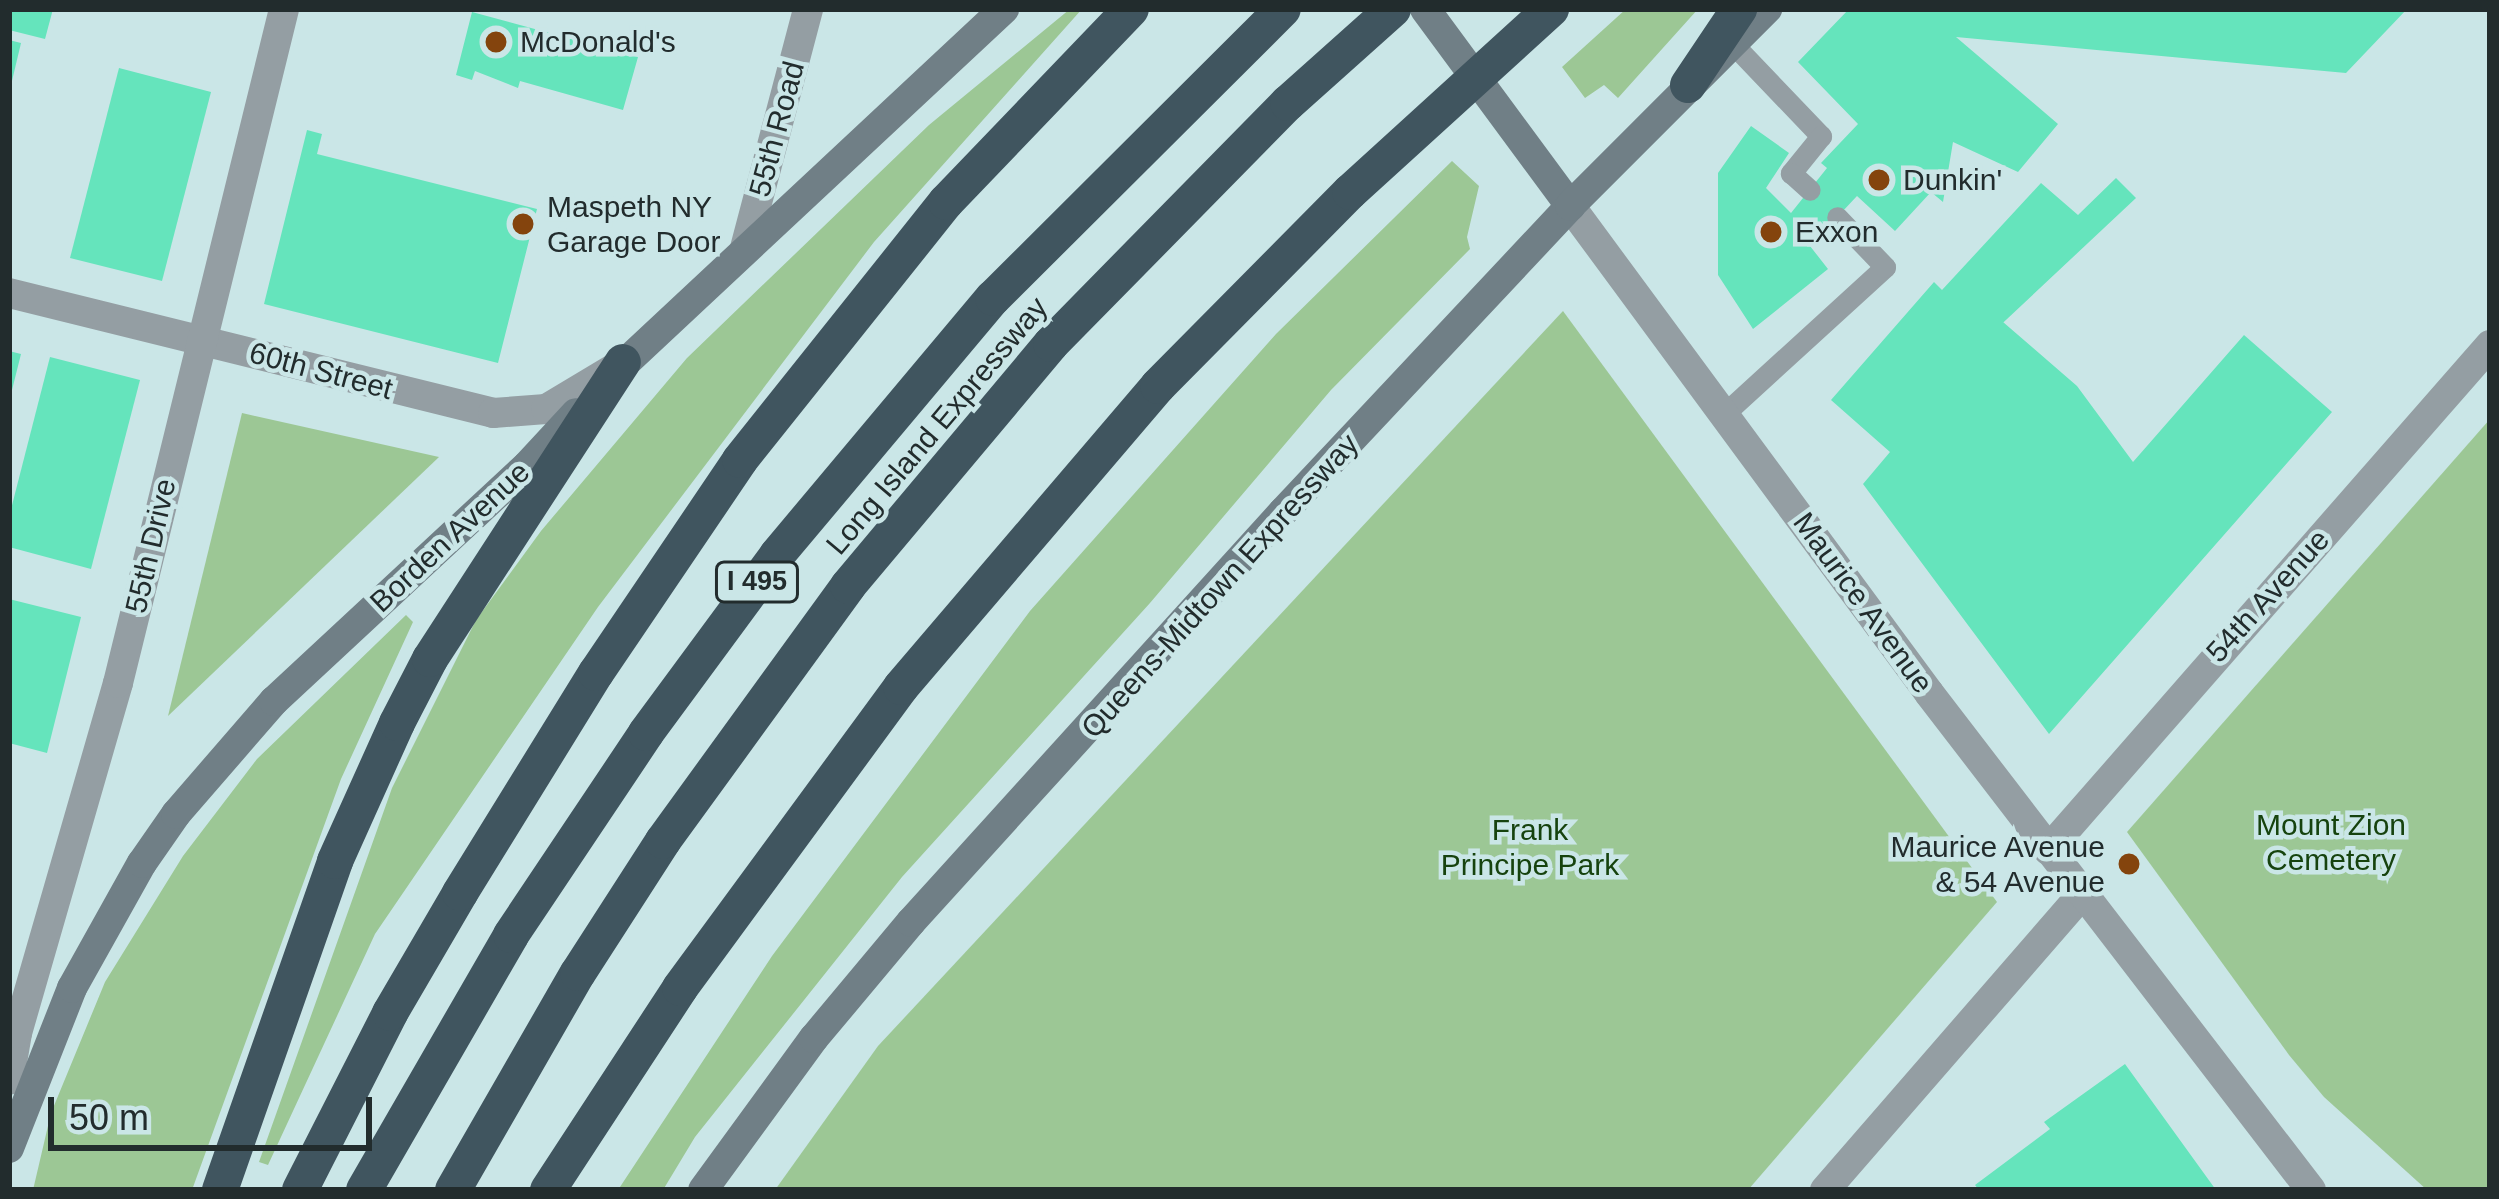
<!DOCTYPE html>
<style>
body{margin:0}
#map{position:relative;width:2499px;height:1199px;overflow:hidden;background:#cae6e7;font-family:Arial,sans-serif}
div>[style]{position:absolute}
.green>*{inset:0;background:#9cc795}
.building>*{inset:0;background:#65e4bc}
.service>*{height:21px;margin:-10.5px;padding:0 10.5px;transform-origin:10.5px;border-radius:10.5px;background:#949ea3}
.minor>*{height:30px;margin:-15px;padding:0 15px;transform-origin:15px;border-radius:15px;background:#949ea3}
.tertiary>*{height:30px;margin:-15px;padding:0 15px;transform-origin:15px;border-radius:15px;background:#949ea3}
.secondary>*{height:30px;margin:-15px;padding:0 15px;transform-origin:15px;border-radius:15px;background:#707f86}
.motorway>*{height:36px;margin:-18px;padding:0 18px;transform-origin:18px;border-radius:18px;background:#40555f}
.motorway-bridge>*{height:36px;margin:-18px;padding:0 18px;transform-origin:18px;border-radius:18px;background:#40555f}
.dots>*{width:33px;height:33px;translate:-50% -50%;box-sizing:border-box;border:6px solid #cae6e7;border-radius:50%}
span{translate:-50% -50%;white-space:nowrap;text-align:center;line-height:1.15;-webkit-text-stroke:9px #cae6e7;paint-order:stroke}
.shield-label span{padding:3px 9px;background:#cae6e7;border:3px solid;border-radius:9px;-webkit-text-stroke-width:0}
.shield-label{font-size:27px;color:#222c2d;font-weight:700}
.poi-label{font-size:30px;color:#222c2d}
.left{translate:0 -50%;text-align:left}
.right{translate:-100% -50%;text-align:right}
.street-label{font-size:30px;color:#222c2d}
.park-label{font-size:30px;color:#16430e}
.frame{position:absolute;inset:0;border:12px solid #222c2d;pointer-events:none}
.scale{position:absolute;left:48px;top:1097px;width:324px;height:54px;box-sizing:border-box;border:6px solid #222c2d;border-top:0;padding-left:15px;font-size:36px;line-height:42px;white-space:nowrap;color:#222c2d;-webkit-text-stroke:9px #cae6e7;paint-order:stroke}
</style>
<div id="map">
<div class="green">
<div style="clip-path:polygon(1070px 9px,1082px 9px,874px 242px,598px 607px,375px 934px,268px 1165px,259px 1162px,392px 788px,476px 620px,541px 531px,687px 358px,929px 125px)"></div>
<div style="clip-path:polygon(1626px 9px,1698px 9px,1618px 98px,1604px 85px,1585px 98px,1562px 67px)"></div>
<div style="clip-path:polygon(1452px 161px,1479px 186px,1467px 237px,1470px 249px,1331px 390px,1150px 603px,902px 877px,695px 1137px,663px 1190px,618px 1190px,772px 956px,1030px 611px,1276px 334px)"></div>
<div style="clip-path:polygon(1563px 311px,1997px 902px,1748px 1190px,775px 1190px,878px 1046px)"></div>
<div style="clip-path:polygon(242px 413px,439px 457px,168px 716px)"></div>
<div style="clip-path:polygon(2490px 419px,2490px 1190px,2427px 1190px,2324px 1097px,2289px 1055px,2127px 832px)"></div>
<div style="clip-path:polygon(406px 615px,413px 622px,341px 779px,192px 1190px,33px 1190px,51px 1113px,105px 982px,183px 856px,257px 759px)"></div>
</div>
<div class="building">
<div style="clip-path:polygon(9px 9px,53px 9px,45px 39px,9px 30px)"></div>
<div style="clip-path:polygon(1849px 9px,2407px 9px,2346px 73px,1956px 37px,2058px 124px,2018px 172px,1953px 142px,1943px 202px,1931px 192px,1895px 231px,1857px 196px,1810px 246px,1828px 269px,1753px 329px,1718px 275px,1718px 173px,1751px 126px,1789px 153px,1766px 188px,1791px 213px,1827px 168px,1821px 163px,1858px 124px,1798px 62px)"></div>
<div style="clip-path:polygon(472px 12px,638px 57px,623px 110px,520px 81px,518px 88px,475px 71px,472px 80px,456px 75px)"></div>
<div style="clip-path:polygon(9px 40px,21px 43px,11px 85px,9px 84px)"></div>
<div style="clip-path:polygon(119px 68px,211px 92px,162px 281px,70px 258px)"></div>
<div style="clip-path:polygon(307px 130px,322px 134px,317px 154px,537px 209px,498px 363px,264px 304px)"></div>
<div style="clip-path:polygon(2116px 178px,2136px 198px,1991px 334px,2003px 322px,2077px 386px,2133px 462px,2244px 335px,2332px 412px,2049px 734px,1863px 484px,1890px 452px,1831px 400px,1934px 282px,1942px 290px,2041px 183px,2078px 215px)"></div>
<div style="clip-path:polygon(9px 351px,21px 354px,11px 394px,9px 394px)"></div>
<div style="clip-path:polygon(50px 357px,140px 380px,91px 569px,9px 547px,9px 517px)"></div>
<div style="clip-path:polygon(9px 599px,81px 617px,47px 753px,9px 743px)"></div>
<div style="clip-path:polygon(2125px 1064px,2216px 1190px,1979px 1190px,1975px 1185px,2050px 1129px,2044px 1122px)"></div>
</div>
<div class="service">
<div style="left:1732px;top:43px;width:129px;rotate:46.3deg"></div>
<div style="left:1821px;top:136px;width:48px;rotate:129deg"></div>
<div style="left:1791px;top:173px;width:25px;rotate:42deg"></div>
<div style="left:1724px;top:414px;width:218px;rotate:-42.4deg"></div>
<div style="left:1885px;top:267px;width:69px;rotate:-133.8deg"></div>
</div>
<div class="minor">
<div style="left:745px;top:248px;width:247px;rotate:-75.2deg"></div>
<div style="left:9px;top:293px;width:499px;rotate:13.9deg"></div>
<div style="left:493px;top:413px;width:53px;rotate:-4.3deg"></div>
<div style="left:546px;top:409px;width:90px;rotate:-30.9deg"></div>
<div style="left:2048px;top:850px;width:671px;rotate:-48.81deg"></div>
<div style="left:9px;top:1080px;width:48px;rotate:-80.3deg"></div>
<div style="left:17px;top:1033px;width:364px;rotate:-73.9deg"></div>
<div style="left:118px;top:683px;width:694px;rotate:-76.16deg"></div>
<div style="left:1825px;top:1190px;width:392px;rotate:-49deg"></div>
</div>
<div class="tertiary">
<div style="left:1570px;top:206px;width:605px;rotate:53.6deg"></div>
<div style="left:1929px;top:693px;width:627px;rotate:52.45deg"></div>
</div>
<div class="secondary">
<div style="left:1425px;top:9px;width:245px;rotate:53.6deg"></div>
<div style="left:609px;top:378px;width:541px;rotate:-43.05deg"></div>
<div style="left:9px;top:1148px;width:172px;rotate:-68.5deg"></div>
<div style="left:72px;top:988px;width:143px;rotate:-60.8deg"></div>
<div style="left:142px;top:863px;width:60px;rotate:-55.2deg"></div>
<div style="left:176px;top:814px;width:150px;rotate:-49.1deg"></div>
<div style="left:274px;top:701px;width:345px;rotate:-42.9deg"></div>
<div style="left:527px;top:466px;width:72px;rotate:-47.2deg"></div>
<div style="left:703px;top:1190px;width:188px;rotate:-53.9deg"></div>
<div style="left:814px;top:1038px;width:151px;rotate:-50.1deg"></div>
<div style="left:911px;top:922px;width:554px;rotate:-47.78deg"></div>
<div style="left:1283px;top:512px;width:420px;rotate:-46.8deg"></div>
<div style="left:1570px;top:206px;width:279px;rotate:-45deg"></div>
</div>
<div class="motorway">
<div style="left:1688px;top:85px;width:92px;rotate:-56.1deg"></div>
<div style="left:220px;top:1190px;width:349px;rotate:-70.7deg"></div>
<div style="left:335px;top:861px;width:151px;rotate:-65.8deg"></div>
<div style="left:397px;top:723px;width:72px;rotate:-62.7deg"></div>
<div style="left:430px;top:659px;width:354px;rotate:-57deg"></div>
<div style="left:300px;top:1190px;width:199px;rotate:-63deg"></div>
<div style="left:390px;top:1013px;width:139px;rotate:-59.7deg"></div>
<div style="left:460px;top:893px;width:259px;rotate:-58.3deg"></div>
<div style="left:596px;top:673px;width:257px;rotate:-55.9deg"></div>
<div style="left:740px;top:460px;width:330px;rotate:-51.4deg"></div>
<div style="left:946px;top:202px;width:267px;rotate:-46.2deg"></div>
<div style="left:364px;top:1190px;width:294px;rotate:-60deg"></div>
<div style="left:511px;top:935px;width:243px;rotate:-56.2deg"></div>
<div style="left:646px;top:733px;width:221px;rotate:-53.6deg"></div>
<div style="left:777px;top:555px;width:336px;rotate:-50deg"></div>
<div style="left:993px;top:298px;width:409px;rotate:-44.9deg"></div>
<div style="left:453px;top:1190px;width:250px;rotate:-60.1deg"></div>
<div style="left:578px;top:973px;width:157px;rotate:-57.2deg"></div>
<div style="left:663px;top:841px;width:315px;rotate:-54deg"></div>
<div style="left:848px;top:586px;width:316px;rotate:-50deg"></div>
<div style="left:1051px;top:344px;width:338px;rotate:-45.5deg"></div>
<div style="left:1288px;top:103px;width:141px;rotate:-41.8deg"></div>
<div style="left:548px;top:1190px;width:241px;rotate:-56.8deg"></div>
<div style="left:680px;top:988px;width:373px;rotate:-53.7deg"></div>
<div style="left:901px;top:687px;width:396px;rotate:-49.5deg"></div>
<div style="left:1158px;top:386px;width:273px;rotate:-45.3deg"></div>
</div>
<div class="motorway-bridge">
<div style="left:1350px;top:192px;width:272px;rotate:-42.3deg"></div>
</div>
<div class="dots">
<div style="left:496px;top:42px;background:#84440d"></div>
<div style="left:1879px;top:180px;background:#84440d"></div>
<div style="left:523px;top:224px;background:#84440d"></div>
<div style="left:1771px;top:232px;background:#84440d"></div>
<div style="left:2129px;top:864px;background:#84440d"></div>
</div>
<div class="shield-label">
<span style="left:757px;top:582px">I 495</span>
</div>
<div class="poi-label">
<span class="left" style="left:520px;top:42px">McDonald's</span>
<span class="left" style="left:1903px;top:180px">Dunkin'</span>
<span class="left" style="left:547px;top:224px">Maspeth NY<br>Garage Door</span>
<span class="left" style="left:1795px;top:232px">Exxon</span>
<span class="right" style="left:2105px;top:864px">Maurice Avenue<br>&amp; 54 Avenue</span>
</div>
<div class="street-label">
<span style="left:777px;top:129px;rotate:-75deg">55th Road</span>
<span style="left:321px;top:371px;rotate:15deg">60th Street</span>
<span style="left:937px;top:426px;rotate:-50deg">Long Island Expressway</span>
<span style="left:450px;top:537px;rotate:-43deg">Borden Avenue</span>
<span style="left:151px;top:546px;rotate:-77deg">55th Drive</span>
<span style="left:1220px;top:586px;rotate:-48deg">Queens-Midtown Expressway</span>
<span style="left:2268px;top:596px;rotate:-48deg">54th Avenue</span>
<span style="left:1863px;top:603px;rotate:54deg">Maurice Avenue</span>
</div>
<div class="park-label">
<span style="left:2331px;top:842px">Mount Zion<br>Cemetery</span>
<span style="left:1530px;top:847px">Frank<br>Principe Park</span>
</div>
<div class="frame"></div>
<div class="scale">50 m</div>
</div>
